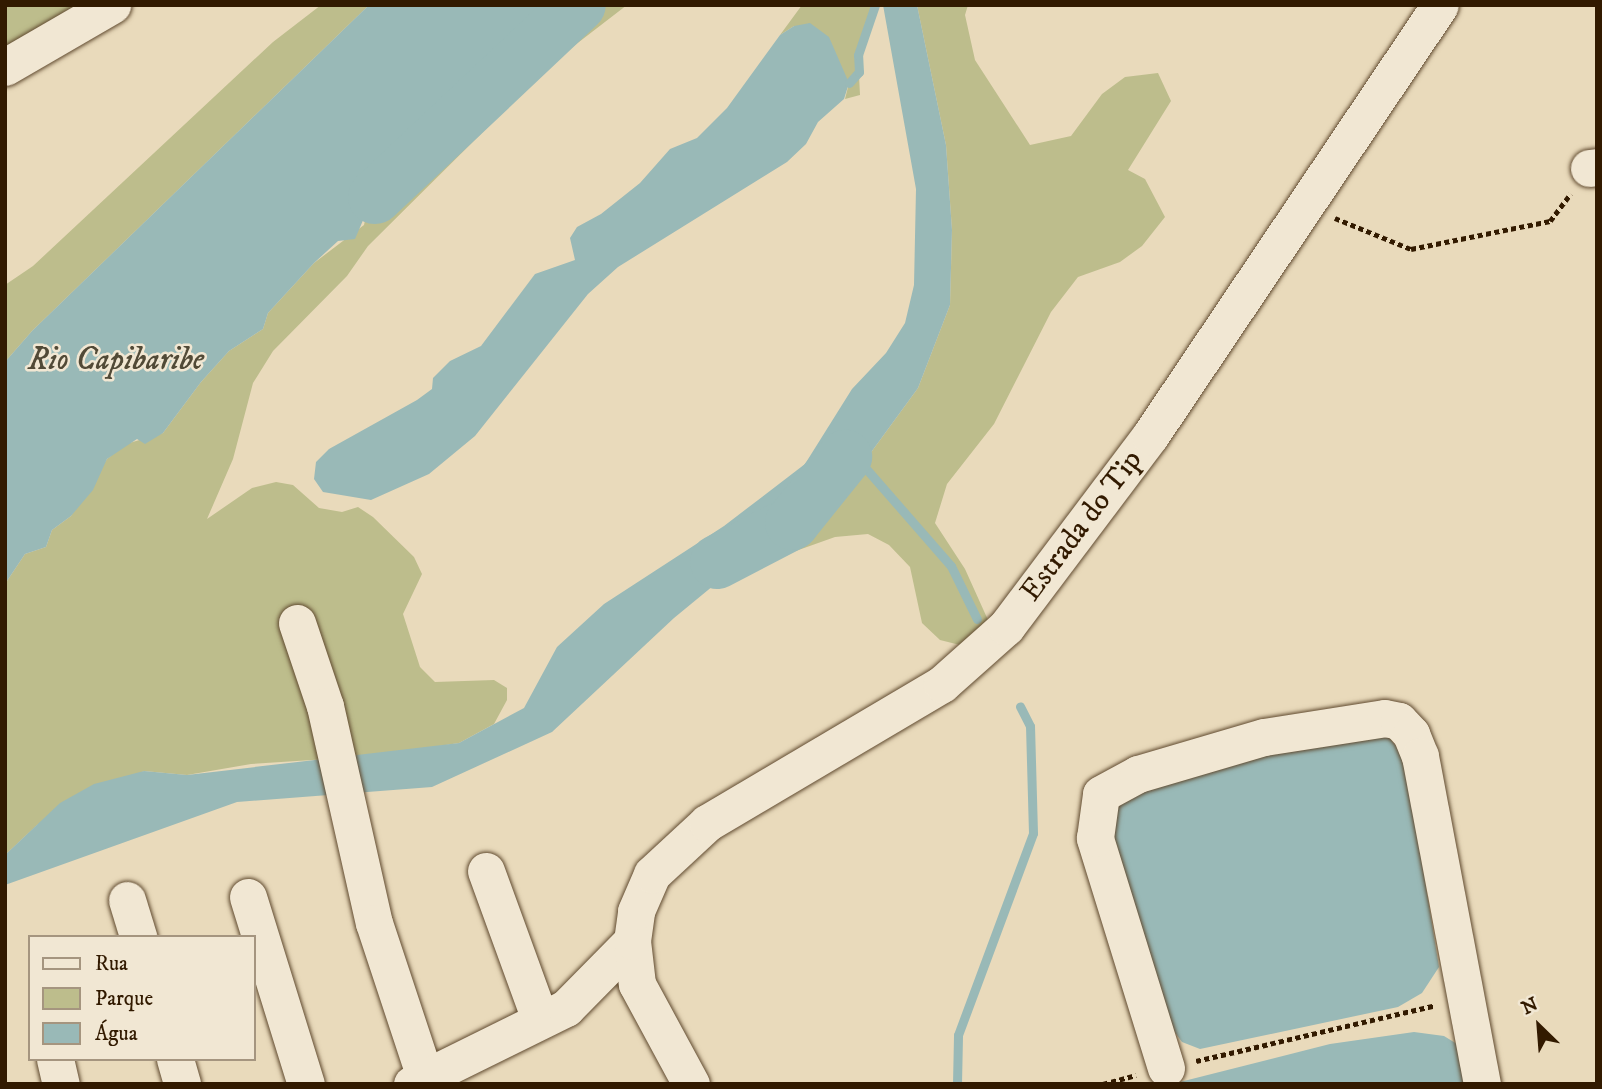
<!DOCTYPE html>
<meta charset="utf-8">
<style>
body{margin:0}
#map{position:relative;width:1602px;height:1089px;overflow:hidden;background:#e9dabb;font-family:"IM FELL DW Pica",serif}
div>[style]{position:absolute}
.green>*{inset:0;background:#bdbd8c}
.water>*{inset:0;background:#99b9b7}
.stream>*{height:9px;margin:-4.5px;padding:0 4.5px;transform-origin:4.5px;border-radius:4.5px;background:#99b9b7}
.river>*{height:54px;margin:-27px;padding:0 27px;transform-origin:27px;border-radius:27px;background:#99b9b7}
.path>*{height:4.5px;margin-top:-2.25px;transform-origin:0;background:repeating-linear-gradient(90deg,#321a00 0 5px,transparent 0 8.5px)}
.roads{filter:drop-shadow(0 0 2px #604a2f) drop-shadow(0 0 2px #604a2f)}
.minor>*{height:37px;margin:-18.5px;padding:0 18.5px;transform-origin:18.5px;border-radius:18.5px;background:#f1e7d3}
span{translate:-50% -50%;white-space:nowrap;text-align:center;line-height:1.15;-webkit-text-stroke:5px #f1e7d3;paint-order:stroke}
.street-label{font-size:30px;color:#321a00}
.water-label{font-size:32px;color:#514a37;font-style:italic}
.frame{position:absolute;inset:0;border:7px solid #321a00;pointer-events:none}
.legend{position:absolute;left:28px;top:935px;width:228px;height:126px;box-sizing:border-box;background:#f1e7d3;border:2px solid #a5957f;margin:0;padding:9px 12px;list-style:none;font-size:21px;color:#321a00}
.legend li{display:flex;align-items:center;gap:14px;height:35px}
.legend b{width:35px;border:2px solid #a5957f}
.north{position:absolute;left:1504px;top:991px;width:70px;height:70px;-webkit-text-stroke:5px #f1e7d3;paint-order:stroke;rotate:335deg;font-size:19px;font-weight:700;line-height:28px;text-align:center;color:#321a00}
.north::after{content:'';display:block;margin:auto;width:24px;height:32px;background:#321a00;clip-path:polygon(50% 0,100% 100%,50% 72%,0 100%)}
</style>
<div id="map">
<div class="green">
<div style="clip-path:polygon(5px 5px,105px 5px,5px 58px)"></div>
<div style="clip-path:polygon(321px 5px,369px 5px,32px 331px,5px 362px,5px 285px,33px 266px,273px 42px)"></div>
<div style="clip-path:polygon(592px 5px,627px 5px,566px 52px,513px 102px,368px 246px,347px 276px,273px 351px,253px 383px,233px 459px,207px 519px,252px 488px,276px 482px,293px 485px,319px 508px,342px 512px,358px 507px,373px 517px,414px 557px,422px 574px,403px 614px,420px 667px,435px 682px,494px 680px,507px 688px,507px 700px,494px 724px,459px 743px,374px 756px,251px 764px,187px 775px,144px 771px,37px 825px,5px 855px,5px 584px,25px 554px,46px 547px,52px 530px,71px 516px,107px 459px,126px 444px,163px 433px,201px 382px,229px 351px,263px 329px,268px 313px,314px 263px,364px 225px,367px 211px,394px 188px,399px 194px,427px 157px,431px 132px,437px 124px,446px 121px,459px 128px,486px 111px,497px 94px,519px 79px,546px 44px,568px 32px)"></div>
<div style="clip-path:polygon(802px 5px,875px 5px,858px 55px,860px 95px,845px 99px,849px 83px,794px 26px,780px 35px)"></div>
<div style="clip-path:polygon(917px 5px,968px 5px,965px 15px,975px 60px,1030px 145px,1071px 136px,1102px 94px,1125px 77px,1158px 73px,1171px 101px,1128px 170px,1145px 179px,1165px 217px,1142px 246px,1120px 262px,1078px 277px,1051px 312px,994px 424px,947px 484px,935px 523px,965px 569px,988px 620px,960px 645px,940px 640px,922px 623px,910px 567px,889px 545px,868px 534px,835px 537px,723px 577px,864px 462px,918px 388px,950px 305px,952px 230px,946px 145px)"></div>
</div>
<div class="water">
<div style="clip-path:polygon(369px 5px,592px 5px,586px 22px,546px 44px,510px 91px,497px 94px,471px 127px,459px 128px,446px 121px,437px 124px,419px 179px,399px 194px,394px 189px,367px 211px,355px 239px,338px 241px,314px 263px,268px 313px,263px 329px,229px 351px,201px 382px,163px 433px,145px 444px,137px 439px,107px 459px,93px 490px,71px 516px,52px 530px,46px 547px,25px 554px,5px 584px,5px 362px,32px 331px)"></div>
<div style="clip-path:polygon(883px 5px,917px 5px,946px 145px,952px 230px,950px 305px,918px 388px,864px 462px,674px 618px,552px 732px,432px 787px,237px 802px,5px 885px,5px 855px,60px 803px,94px 784px,144px 771px,187px 775px,459px 743px,524px 708px,557px 647px,604px 604px,724px 526px,805px 464px,852px 389px,886px 353px,905px 323px,914px 285px,916px 189px)"></div>
<div style="clip-path:polygon(810px 23px,829px 37px,849px 83px,844px 99px,818px 122px,806px 144px,787px 162px,618px 267px,588px 294px,475px 436px,429px 474px,371px 500px,323px 492px,314px 479px,316px 462px,329px 449px,417px 400px,432px 389px,433px 378px,450px 361px,481px 346px,535px 274px,575px 260px,570px 238px,577px 227px,601px 214px,640px 183px,670px 149px,697px 138px,727px 108px,780px 35px,794px 26px)"></div>
<div style="clip-path:polygon(1355px 731px,1388px 736px,1405px 758px,1439px 967px,1422px 993px,1398px 1007px,1200px 1049px,1182px 1042px,1168px 1023px,1109px 830px,1114px 805px,1132px 787px)"></div>
<div style="clip-path:polygon(1414px 1032px,1444px 1036px,1457px 1044px,1469px 1084px,1172px 1084px,1330px 1044px)"></div>
</div>
<div class="stream">
<div style="left:849px;top:83px;width:15px;rotate:-48deg"></div>
<div style="left:859px;top:72px;width:17px;rotate:-93deg"></div>
<div style="left:858px;top:55px;width:53px;rotate:-71.2deg"></div>
<div style="left:855px;top:456px;width:146px;rotate:48.9deg"></div>
<div style="left:951px;top:566px;width:59px;rotate:63.9deg"></div>
<div style="left:957px;top:1084px;width:49px;rotate:-88.8deg"></div>
<div style="left:958px;top:1035px;width:215px;rotate:-69.6deg"></div>
<div style="left:1033px;top:833px;width:107px;rotate:-91.6deg"></div>
<div style="left:1030px;top:726px;width:22px;rotate:-117deg"></div>
</div>
<div class="river">
<div style="left:375px;top:197px;width:280px;rotate:-43.3deg"></div>
<div style="left:717px;top:562px;width:85px;rotate:-27.5deg"></div>
<div style="left:792px;top:523px;width:85px;rotate:-51.2deg"></div>
</div>
<div class="path">
<div style="left:1335px;top:218px;width:82px;rotate:22.2deg"></div>
<div style="left:1411px;top:249px;width:142px;rotate:-11.4deg"></div>
<div style="left:1550px;top:221px;width:34px;rotate:-53deg"></div>
<div style="left:1196px;top:1061px;width:246px;rotate:-13.1deg"></div>
<div style="left:1103px;top:1084px;width:34px;rotate:-15deg"></div>
</div>
<div class="roads">
<div class="minor">
<div style="left:5px;top:67px;width:124px;rotate:-30.1deg"></div>
<div style="left:1589px;top:168px;width:8px;rotate:-7deg"></div>
<div style="left:297px;top:623px;width:88px;rotate:71.4deg"></div>
<div style="left:325px;top:706px;width:222px;rotate:77.3deg"></div>
<div style="left:374px;top:923px;width:162px;rotate:71.7deg"></div>
<div style="left:486px;top:871px;width:158px;rotate:70deg"></div>
<div style="left:248px;top:897px;width:196px;rotate:72.8deg"></div>
<div style="left:127px;top:900px;width:39px;rotate:73deg"></div>
<div style="left:55px;top:1059px;width:26px;rotate:77deg"></div>
<div style="left:175px;top:1059px;width:26px;rotate:74deg"></div>
<div style="left:1166px;top:1068px;width:241px;rotate:-107.2deg"></div>
<div style="left:1095px;top:838px;width:44px;rotate:-82.2deg"></div>
<div style="left:1101px;top:794px;width:42px;rotate:-28.4deg"></div>
<div style="left:1138px;top:774px;width:131px;rotate:-16.4deg"></div>
<div style="left:1264px;top:737px;width:122px;rotate:-8.9deg"></div>
<div style="left:1385px;top:718px;width:14px;rotate:12deg"></div>
<div style="left:1399px;top:721px;width:18px;rotate:47deg"></div>
<div style="left:1411px;top:734px;width:24px;rotate:68deg"></div>
<div style="left:1420px;top:756px;width:334px;rotate:79.3deg"></div>
<div style="left:412px;top:1084px;width:172px;rotate:-26.3deg"></div>
<div style="left:566px;top:1008px;width:94px;rotate:-45.4deg"></div>
<div style="left:691px;top:1084px;width:114px;rotate:-118.4deg"></div>
<div style="left:637px;top:984px;width:43px;rotate:-96.6deg"></div>
<div style="left:632px;top:941px;width:30px;rotate:-82deg"></div>
<div style="left:636px;top:911px;width:40px;rotate:-66.6deg"></div>
<div style="left:652px;top:874px;width:75px;rotate:-42.8deg"></div>
<div style="left:707px;top:823px;width:273px;rotate:-30.6deg"></div>
<div style="left:942px;top:684px;width:86px;rotate:-41.7deg"></div>
<div style="left:1006px;top:627px;width:239px;rotate:-53deg"></div>
<div style="left:1150px;top:436px;width:519px;rotate:-56.07deg"></div>
</div>
</div>
<div class="street-label">
<span style="left:1082px;top:526px;rotate:-53deg">Estrada do Tip</span>
</div>
<div class="water-label">
<span style="left:116px;top:360px">Rio Capibaribe</span>
</div>
<div class="frame"></div>
<ul class="legend">
<li><b style="height:9px;background:#f1e7d3"></b>Rua</li>
<li><b style="height:19px;background:#bdbd8c"></b>Parque</li>
<li><b style="height:19px;background:#99b9b7"></b>Água</li>
</ul>
<div class="north">N</div>
</div>
